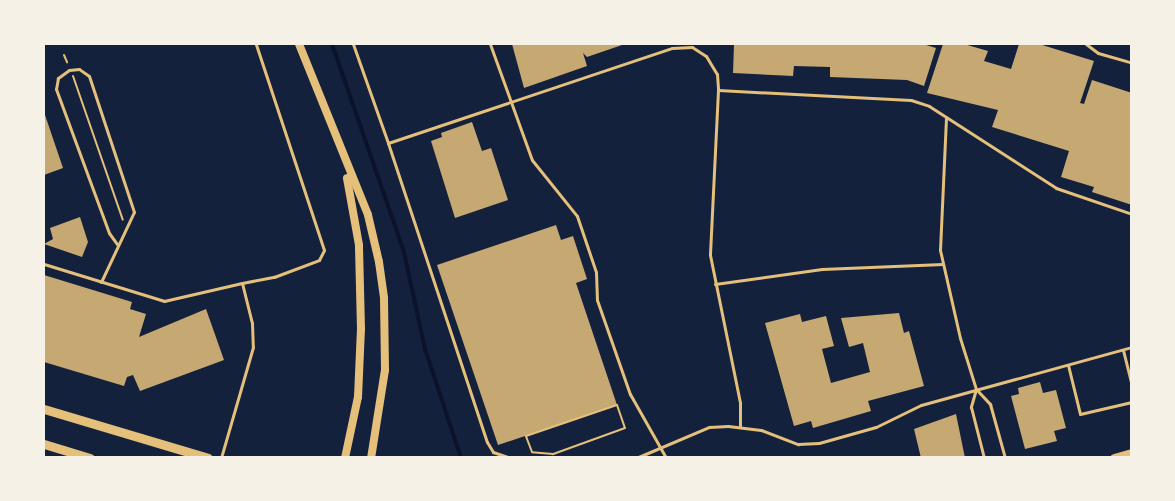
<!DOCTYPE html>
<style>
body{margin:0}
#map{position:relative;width:1175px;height:501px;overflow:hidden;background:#14213d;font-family:"Crimson Pro",serif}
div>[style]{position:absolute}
.stream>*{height:4px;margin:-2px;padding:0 2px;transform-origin:2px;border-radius:2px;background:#0b132b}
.building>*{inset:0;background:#c6a872}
.path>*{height:2px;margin:-1px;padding:0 1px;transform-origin:1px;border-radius:1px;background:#e5c07b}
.service>*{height:3px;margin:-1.5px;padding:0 1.5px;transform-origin:1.5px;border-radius:1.5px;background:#e5c07b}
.secondary>*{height:8px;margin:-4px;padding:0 4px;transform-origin:4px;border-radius:4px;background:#e5c07b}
.primary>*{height:9px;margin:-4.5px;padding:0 4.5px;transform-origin:4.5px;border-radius:4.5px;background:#e5c07b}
span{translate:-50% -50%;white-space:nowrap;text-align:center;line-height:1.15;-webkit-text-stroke:5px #f6f1e7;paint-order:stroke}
.frame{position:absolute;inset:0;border:45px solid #f6f1e7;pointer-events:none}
</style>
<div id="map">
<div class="stream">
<div style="left:332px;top:44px;width:220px;rotate:70.9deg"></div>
<div style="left:404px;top:252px;width:99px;rotate:77.8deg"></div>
<div style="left:425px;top:349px;width:115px;rotate:71.7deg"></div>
</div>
<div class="building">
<div style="clip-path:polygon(512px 44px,625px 44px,587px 57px,583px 53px,587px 66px,524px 88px)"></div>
<div style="clip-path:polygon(734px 44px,923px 44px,936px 48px,924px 86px,907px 80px,830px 77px,830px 67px,794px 66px,793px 76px,733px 73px)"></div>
<div style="clip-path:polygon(943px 44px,964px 44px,988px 51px,984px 61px,1011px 69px,1019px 44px,1039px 44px,1094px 61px,1080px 103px,1084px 104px,1092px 80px,1132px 93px,1132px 205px,1092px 192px,1094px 187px,1061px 177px,1069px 151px,992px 127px,998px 110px,927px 93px)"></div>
<div style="clip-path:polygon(44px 112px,63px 168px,44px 175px)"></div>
<div style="clip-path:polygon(472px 122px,482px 151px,491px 148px,508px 200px,455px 218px,431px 141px,442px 137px,441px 133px)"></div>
<div style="clip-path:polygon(80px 217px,88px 242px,82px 257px,44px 244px,53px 239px,50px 228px)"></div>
<div style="clip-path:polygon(556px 225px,561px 240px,573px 236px,587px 279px,576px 283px,617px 405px,498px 445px,437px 265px)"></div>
<div style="clip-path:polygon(44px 275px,132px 302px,130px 309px,146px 314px,139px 337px,206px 309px,224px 360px,140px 391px,133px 375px,127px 377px,124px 386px,44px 362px)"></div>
<div style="clip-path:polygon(899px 313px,904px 333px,909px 331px,924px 386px,868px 401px,871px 411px,813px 428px,811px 421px,794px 426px,765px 323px,800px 314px,802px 322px,826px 316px,834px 346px,822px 349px,831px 383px,870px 372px,863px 343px,849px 347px,841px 318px)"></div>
<div style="clip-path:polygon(1040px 382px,1043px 393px,1056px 390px,1066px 428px,1054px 431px,1057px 441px,1025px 449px,1011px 396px,1019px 394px,1018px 388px)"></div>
<div style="clip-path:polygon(956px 414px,965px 458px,921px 458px,914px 429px)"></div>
</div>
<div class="path">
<div style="left:64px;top:55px;width:8px;rotate:67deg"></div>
<div style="left:73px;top:76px;width:152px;rotate:70.9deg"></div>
<div style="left:617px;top:405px;width:24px;rotate:71deg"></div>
<div style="left:625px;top:428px;width:77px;rotate:160.1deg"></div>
<div style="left:553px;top:454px;width:21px;rotate:-175deg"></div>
<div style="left:532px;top:452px;width:17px;rotate:-111deg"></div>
<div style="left:526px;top:436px;width:96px;rotate:-18.8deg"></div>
</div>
<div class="service">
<div style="left:353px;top:44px;width:105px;rotate:70.5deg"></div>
<div style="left:388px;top:143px;width:299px;rotate:-18.5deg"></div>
<div style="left:672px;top:48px;width:20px;rotate:-3deg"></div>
<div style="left:692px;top:47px;width:17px;rotate:33deg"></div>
<div style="left:706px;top:56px;width:21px;rotate:59deg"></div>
<div style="left:717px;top:74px;width:16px;rotate:86deg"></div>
<div style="left:718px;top:90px;width:165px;rotate:92.8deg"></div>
<div style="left:710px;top:255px;width:151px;rotate:78.5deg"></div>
<div style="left:740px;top:403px;width:24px;rotate:90deg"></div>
<div style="left:490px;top:44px;width:123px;rotate:70.1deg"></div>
<div style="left:532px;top:160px;width:72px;rotate:51.2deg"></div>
<div style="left:577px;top:216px;width:59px;rotate:71.3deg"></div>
<div style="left:596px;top:272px;width:28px;rotate:88deg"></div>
<div style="left:597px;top:300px;width:100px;rotate:70.7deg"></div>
<div style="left:630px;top:394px;width:73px;rotate:60.6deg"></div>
<div style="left:1086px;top:44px;width:15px;rotate:37deg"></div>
<div style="left:1098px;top:53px;width:35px;rotate:16deg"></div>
<div style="left:718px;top:90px;width:193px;rotate:3deg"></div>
<div style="left:911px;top:100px;width:19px;rotate:18deg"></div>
<div style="left:929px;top:106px;width:151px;rotate:32.8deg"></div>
<div style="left:1056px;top:188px;width:80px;rotate:18.9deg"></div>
<div style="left:946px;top:118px;width:132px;rotate:92.6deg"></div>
<div style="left:940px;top:250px;width:90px;rotate:77.2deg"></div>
<div style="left:960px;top:338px;width:53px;rotate:72.6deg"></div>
<div style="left:976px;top:389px;width:21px;rotate:47deg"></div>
<div style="left:990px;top:404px;width:56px;rotate:74.5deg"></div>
<div style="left:388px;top:143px;width:315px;rotate:71.7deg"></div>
<div style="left:487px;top:442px;width:12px;rotate:59deg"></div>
<div style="left:493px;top:452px;width:18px;rotate:19deg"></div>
<div style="left:44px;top:264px;width:126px;rotate:17.1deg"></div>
<div style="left:164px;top:301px;width:80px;rotate:-13deg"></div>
<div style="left:242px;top:283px;width:41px;rotate:76deg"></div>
<div style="left:252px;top:323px;width:24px;rotate:88deg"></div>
<div style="left:253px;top:347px;width:116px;rotate:106.1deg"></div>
<div style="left:101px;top:282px;width:77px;rotate:-64.8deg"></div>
<div style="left:134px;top:212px;width:143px;rotate:-108.3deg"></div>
<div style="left:89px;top:76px;width:12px;rotate:-145deg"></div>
<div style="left:79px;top:69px;width:10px;rotate:174deg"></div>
<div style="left:69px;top:70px;width:14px;rotate:144deg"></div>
<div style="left:58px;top:78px;width:11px;rotate:100deg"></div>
<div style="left:56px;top:89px;width:153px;rotate:69.8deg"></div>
<div style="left:109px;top:233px;width:14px;rotate:54deg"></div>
<div style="left:242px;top:283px;width:33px;rotate:-11deg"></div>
<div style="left:274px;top:277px;width:48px;rotate:-20.7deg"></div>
<div style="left:319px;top:260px;width:11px;rotate:-63deg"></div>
<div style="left:324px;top:250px;width:217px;rotate:-108.3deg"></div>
<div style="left:715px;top:284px;width:108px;rotate:-8deg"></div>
<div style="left:822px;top:269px;width:121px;rotate:-2.4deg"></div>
<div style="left:1123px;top:350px;width:37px;rotate:76deg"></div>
<div style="left:1068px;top:365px;width:50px;rotate:76.2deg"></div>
<div style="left:1080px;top:414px;width:53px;rotate:-13deg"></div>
<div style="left:976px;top:389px;width:19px;rotate:106deg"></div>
<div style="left:971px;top:407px;width:53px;rotate:75.7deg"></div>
<div style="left:636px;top:458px;width:79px;rotate:-23deg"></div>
<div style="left:709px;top:427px;width:19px;rotate:-3deg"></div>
<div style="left:728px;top:426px;width:33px;rotate:7deg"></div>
<div style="left:761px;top:430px;width:40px;rotate:21deg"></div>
<div style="left:798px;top:444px;width:21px;rotate:-3deg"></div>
<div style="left:819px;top:443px;width:59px;rotate:-15.7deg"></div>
<div style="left:876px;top:427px;width:50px;rotate:-26.1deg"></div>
<div style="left:921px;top:405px;width:219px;rotate:-15.4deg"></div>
</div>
<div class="secondary">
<div style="left:299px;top:44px;width:184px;rotate:68deg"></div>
<div style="left:368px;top:215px;width:48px;rotate:76.8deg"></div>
<div style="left:379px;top:262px;width:36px;rotate:82deg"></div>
<div style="left:384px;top:298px;width:72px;rotate:89.2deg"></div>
<div style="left:385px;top:370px;width:89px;rotate:99deg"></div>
<div style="left:345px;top:458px;width:62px;rotate:-78deg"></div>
<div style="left:358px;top:397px;width:68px;rotate:-87.5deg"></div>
<div style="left:361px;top:329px;width:84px;rotate:-91.4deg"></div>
<div style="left:359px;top:245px;width:68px;rotate:-100.2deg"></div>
</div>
<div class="primary">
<div style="left:44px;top:409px;width:171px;rotate:16.6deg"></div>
<div style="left:44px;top:444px;width:48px;rotate:16.9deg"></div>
<div style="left:1114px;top:458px;width:19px;rotate:-16deg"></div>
</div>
<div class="frame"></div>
</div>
